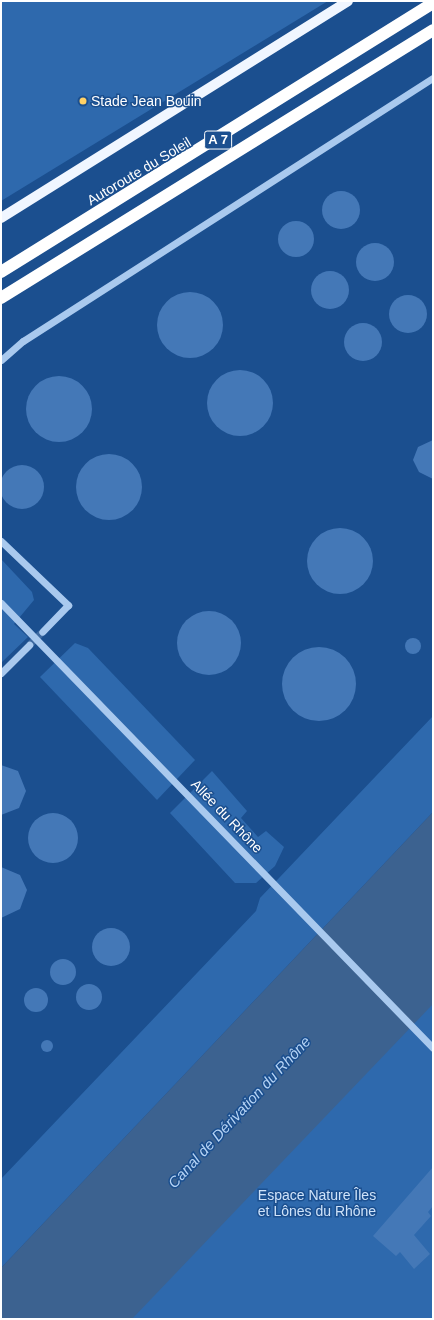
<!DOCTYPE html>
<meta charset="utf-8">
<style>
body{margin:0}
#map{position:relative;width:434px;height:1320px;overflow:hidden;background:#1b4f8f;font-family:Helvetica,sans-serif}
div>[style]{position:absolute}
.green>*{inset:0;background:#2e69ad}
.water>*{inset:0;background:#3c6290}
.building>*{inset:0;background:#4478b7}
.round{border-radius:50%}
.minor-tunnel>*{height:7px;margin-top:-3.5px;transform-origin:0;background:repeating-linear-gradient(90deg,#3d69a0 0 7px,transparent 0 10.5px)}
.minor>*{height:7px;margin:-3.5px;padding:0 3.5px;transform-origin:3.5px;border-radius:3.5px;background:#a9c9ee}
.major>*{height:10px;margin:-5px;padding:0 5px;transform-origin:5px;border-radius:5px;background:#f0f6ff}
.highway>*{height:12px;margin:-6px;padding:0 6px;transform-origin:6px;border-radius:6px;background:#fff}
.dots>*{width:11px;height:11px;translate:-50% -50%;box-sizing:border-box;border:2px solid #1b4f8f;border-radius:50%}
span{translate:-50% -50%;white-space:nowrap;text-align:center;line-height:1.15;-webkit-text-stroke:3px #1b4f8f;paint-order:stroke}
.shield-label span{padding:1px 3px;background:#1b4f8f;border:1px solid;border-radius:3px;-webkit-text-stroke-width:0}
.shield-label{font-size:13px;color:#fff;font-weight:700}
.poi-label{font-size:14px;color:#fff}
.left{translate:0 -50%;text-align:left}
.street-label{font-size:14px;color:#fff}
.park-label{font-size:14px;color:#cfe3fa}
.water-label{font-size:15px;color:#b5d3f5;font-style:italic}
.frame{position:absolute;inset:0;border:2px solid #fff;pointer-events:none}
</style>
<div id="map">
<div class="green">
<div style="clip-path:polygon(1px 1px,328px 1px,1px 201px)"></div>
<div style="clip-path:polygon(1px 559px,32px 592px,34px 600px,14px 624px,28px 637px,1px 663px)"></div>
<div style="clip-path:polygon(75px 643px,88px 648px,195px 760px,157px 800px,40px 677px)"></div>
<div style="clip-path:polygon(433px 716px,433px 812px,1px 1268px,1px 1179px,256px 911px,260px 898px)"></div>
<div style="clip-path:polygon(212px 771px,247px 811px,241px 818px,258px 837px,266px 831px,284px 847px,275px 866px,256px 883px,235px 883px,170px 813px)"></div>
<div style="clip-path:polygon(433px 911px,433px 1319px,44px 1319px)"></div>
</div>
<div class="water">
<div style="clip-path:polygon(433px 812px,433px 1004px,132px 1319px,1px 1319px,1px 1268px)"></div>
</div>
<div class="building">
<div class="round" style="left:322px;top:191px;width:38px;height:38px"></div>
<div class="round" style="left:278px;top:221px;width:36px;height:36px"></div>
<div class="round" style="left:356px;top:243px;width:38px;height:38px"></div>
<div class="round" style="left:311px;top:271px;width:38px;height:38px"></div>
<div class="round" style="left:157px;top:292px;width:66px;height:66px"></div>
<div class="round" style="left:389px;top:295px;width:38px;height:38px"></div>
<div class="round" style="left:344px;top:323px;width:38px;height:38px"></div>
<div class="round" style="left:207px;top:370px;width:66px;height:66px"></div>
<div class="round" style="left:26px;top:376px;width:66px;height:66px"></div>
<div style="clip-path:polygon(433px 440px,433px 479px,419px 472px,413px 460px,418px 447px)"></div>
<div class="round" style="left:76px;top:454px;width:66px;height:66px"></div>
<div class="round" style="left:0;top:465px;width:44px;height:44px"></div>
<div class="round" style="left:307px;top:528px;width:66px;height:66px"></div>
<div class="round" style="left:177px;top:611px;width:64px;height:64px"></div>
<div class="round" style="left:405px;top:638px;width:16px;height:16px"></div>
<div class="round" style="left:282px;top:647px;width:74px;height:74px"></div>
<div style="clip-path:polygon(1px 765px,18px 771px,26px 791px,19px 808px,1px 815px)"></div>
<div class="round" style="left:28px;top:813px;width:50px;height:50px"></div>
<div style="clip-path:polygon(1px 867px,20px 875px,27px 890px,20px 909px,1px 918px)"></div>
<div class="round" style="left:92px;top:928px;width:38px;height:38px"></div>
<div class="round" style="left:50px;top:959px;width:26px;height:26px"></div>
<div class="round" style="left:76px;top:984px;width:26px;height:26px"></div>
<div class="round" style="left:24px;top:988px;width:24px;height:24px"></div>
<div class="round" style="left:41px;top:1040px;width:12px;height:12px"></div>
<div style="clip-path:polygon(433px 1167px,433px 1206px,428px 1212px,431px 1216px,414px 1235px,430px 1254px,414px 1269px,400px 1252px,396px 1256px,373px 1236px)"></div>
</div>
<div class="minor-tunnel">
<div style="left:29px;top:645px;width:18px;rotate:-45deg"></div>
</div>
<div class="minor">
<div style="left:1px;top:360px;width:29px;rotate:-41deg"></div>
<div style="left:23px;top:341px;width:487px;rotate:-32.7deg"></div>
<div style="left:1px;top:541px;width:93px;rotate:43.7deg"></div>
<div style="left:68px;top:605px;width:37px;rotate:134deg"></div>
<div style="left:1px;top:603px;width:620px;rotate:45.85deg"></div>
<div style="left:1px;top:673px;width:40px;rotate:-45deg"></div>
</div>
<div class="major">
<div style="left:1px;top:218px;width:409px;rotate:-32deg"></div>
</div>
<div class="highway">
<div style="left:1px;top:272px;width:509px;rotate:-31.91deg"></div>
<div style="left:1px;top:298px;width:508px;rotate:-31.81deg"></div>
</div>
<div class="dots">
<div style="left:83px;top:101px;background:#ffd166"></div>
</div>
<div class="shield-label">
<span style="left:218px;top:140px">A 7</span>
</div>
<div class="poi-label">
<span class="left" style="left:91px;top:101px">Stade Jean Bouin</span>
</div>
<div class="street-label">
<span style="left:139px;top:171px;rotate:-31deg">Autoroute du Soleil</span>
<span style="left:227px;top:816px;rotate:46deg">Allée du Rhône</span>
</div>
<div class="park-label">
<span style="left:317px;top:1203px">Espace Nature Îles<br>et Lônes du Rhône</span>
</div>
<div class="water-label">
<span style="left:239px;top:1112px;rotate:-47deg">Canal de Dérivation du Rhône</span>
</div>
<div class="frame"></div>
</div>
